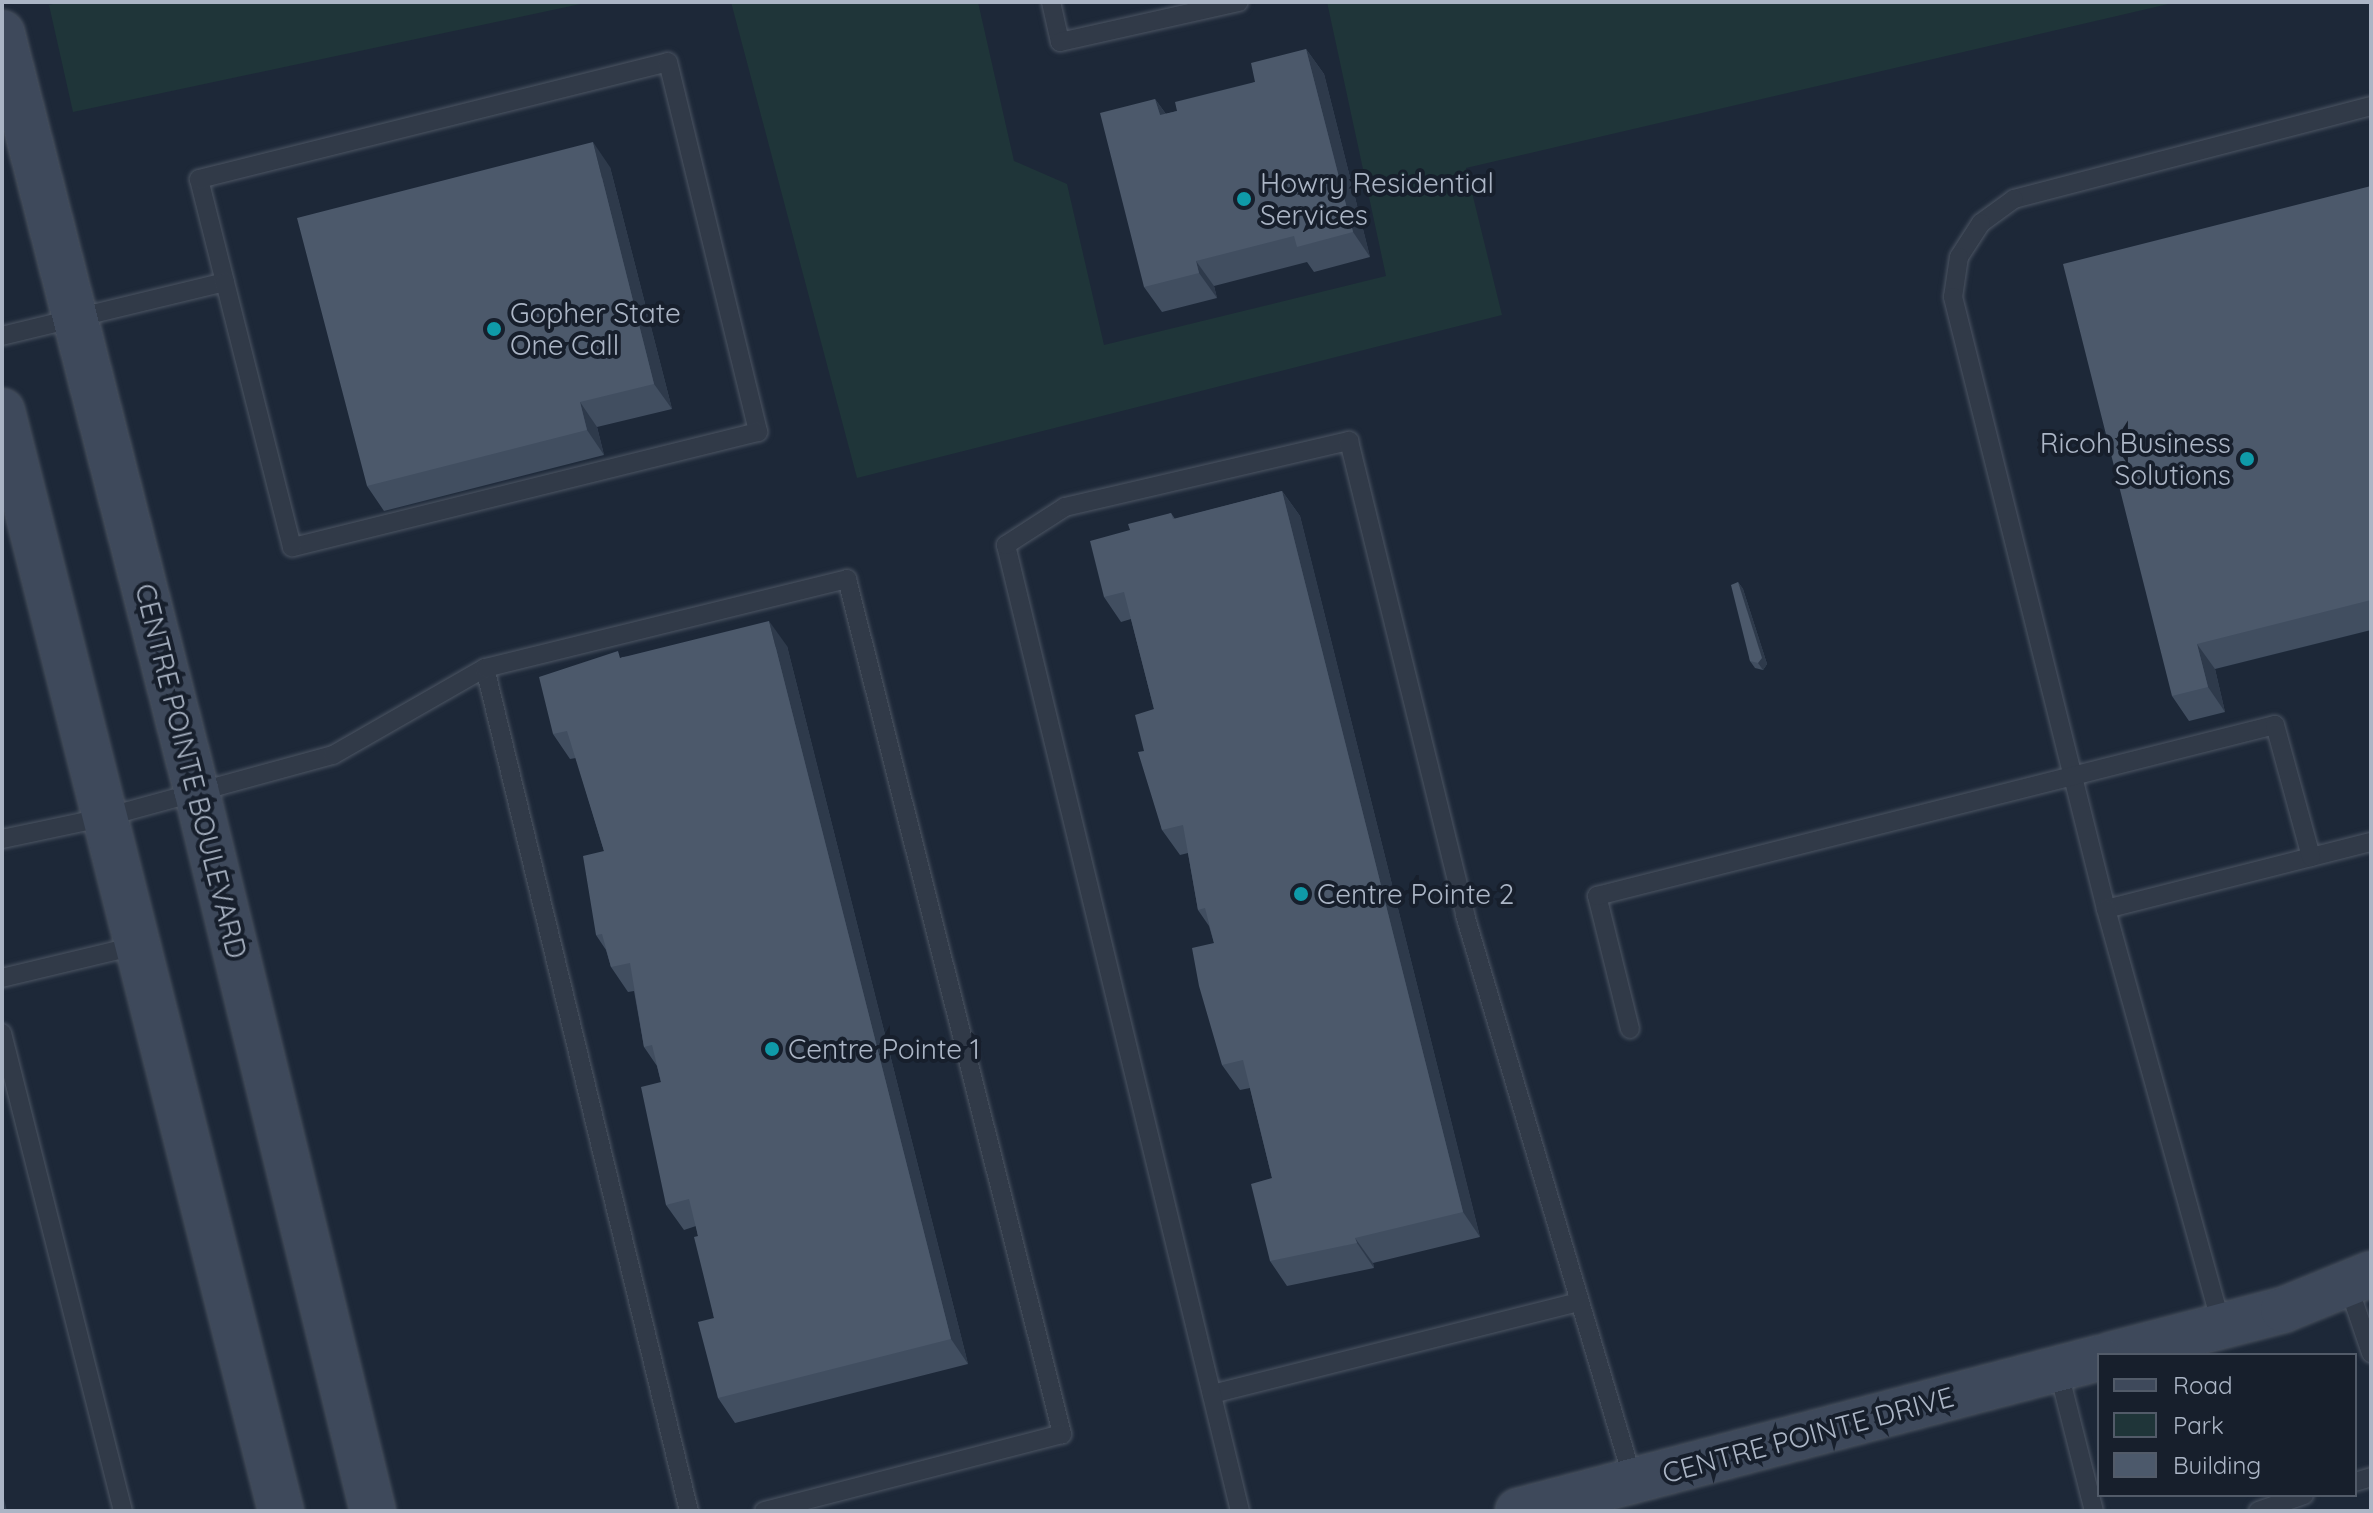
<!DOCTYPE html>
<style>
body{margin:0}
#map{position:relative;width:2373px;height:1513px;overflow:hidden;background:#1d2838;font-family:Quicksand,sans-serif}
div>[style]{position:absolute}
.green>*{inset:0;background:#1f3539}
.roads{filter:drop-shadow(0 0 2px #4c5563) drop-shadow(0 0 2px #4c5563)}
.lane>*{height:18px;margin:-9px;padding:0 9px;transform-origin:9px;border-radius:9px;background:#313a48}
.secondary>*{height:44px;margin:-22px;padding:0 22px;transform-origin:22px;border-radius:22px;background:#3e495b}
.wall>*{inset:0;background:#414e60}
.shaded-wall>*{inset:0;background:#2e3a4b}
.building>*{inset:0;background:#4c596b}
.dots>*{width:22px;height:22px;translate:-50% -50%;box-sizing:border-box;border:4px solid #171f2c;border-radius:50%}
span{translate:-50% -50%;white-space:nowrap;text-align:center;line-height:1.15;-webkit-text-stroke:8px #171f2c;paint-order:stroke}
.poi-label{font-size:28px;color:#abb5c5}
.left{translate:0 -50%;text-align:left}
.right{translate:-100% -50%;text-align:right}
.street-label{font-size:28px;color:#abb5c5}
.frame{position:absolute;inset:0;border:4px solid #abb5c5;pointer-events:none}
.legend{position:absolute;left:2097px;top:1353px;width:260px;height:144px;box-sizing:border-box;background:#171f2c;border:2px solid #525b69;margin:0;padding:10px 14px;list-style:none;font-size:24px;color:#abb5c5}
.legend li{display:flex;align-items:center;gap:16px;height:40px}
.legend b{width:40px;border:2px solid #525b69}
</style>
<div id="map">
<div class="green">
<div style="clip-path:polygon(61px 2px,590px 2px,73px 112px,49px 5px)"></div>
<div style="clip-path:polygon(731px 2px,978px 2px,1014px 161px,1067px 184px,1104px 345px,1386px 276px,1327px 2px,2177px 2px,1466px 168px,1502px 315px,857px 478px)"></div>
</div>
<div class="roads">
<div class="lane">
<div style="left:1051px;top:2px;width:41px;rotate:77.3deg"></div>
<div style="left:1060px;top:42px;width:183px;rotate:-12.6deg"></div>
<div style="left:2371px;top:106px;width:369px;rotate:165.4deg"></div>
<div style="left:2014px;top:199px;width:41px;rotate:144deg"></div>
<div style="left:1981px;top:223px;width:40px;rotate:122.9deg"></div>
<div style="left:1959px;top:257px;width:40px;rotate:98.5deg"></div>
<div style="left:1953px;top:297px;width:631px;rotate:75.96deg"></div>
<div style="left:2106px;top:909px;width:273px;rotate:-14.2deg"></div>
<div style="left:2px;top:336px;width:229px;rotate:-13.6deg"></div>
<div style="left:225px;top:282px;width:106px;rotate:-104.2deg"></div>
<div style="left:199px;top:179px;width:483px;rotate:-14deg"></div>
<div style="left:668px;top:62px;width:381px;rotate:76.3deg"></div>
<div style="left:758px;top:432px;width:480px;rotate:166.1deg"></div>
<div style="left:292px;top:547px;width:273px;rotate:-104.2deg"></div>
<div style="left:485px;top:668px;width:867px;rotate:76.4deg"></div>
<div style="left:2px;top:839px;width:106px;rotate:-11.9deg"></div>
<div style="left:106px;top:817px;width:235px;rotate:-15.3deg"></div>
<div style="left:333px;top:755px;width:175px;rotate:-29.8deg"></div>
<div style="left:485px;top:668px;width:373px;rotate:-13.8deg"></div>
<div style="left:847px;top:579px;width:882px;rotate:75.88deg"></div>
<div style="left:1062px;top:1434px;width:308px;rotate:165.5deg"></div>
<div style="left:2106px;top:909px;width:433px;rotate:74.5deg"></div>
<div style="left:2px;top:978px;width:141px;rotate:-13.5deg"></div>
<div style="left:1630px;top:1029px;width:137px;rotate:-103.9deg"></div>
<div style="left:1597px;top:896px;width:699px;rotate:-14.16deg"></div>
<div style="left:2275px;top:725px;width:137px;rotate:74.7deg"></div>
<div style="left:2px;top:1033px;width:493px;rotate:75.8deg"></div>
<div style="left:2348px;top:1285px;width:72px;rotate:71.3deg"></div>
<div style="left:2058px;top:1369px;width:146px;rotate:75.8deg"></div>
<div style="left:1212px;top:1394px;width:377px;rotate:-14.1deg"></div>
<div style="left:2355px;top:1482px;width:17px;rotate:-17deg"></div>
<div style="left:1240px;top:1511px;width:994px;rotate:-103.62deg"></div>
<div style="left:1006px;top:545px;width:70px;rotate:-32.8deg"></div>
<div style="left:1065px;top:507px;width:292px;rotate:-13.1deg"></div>
<div style="left:1349px;top:441px;width:488px;rotate:76.2deg"></div>
<div style="left:1465px;top:915px;width:589px;rotate:73.44deg"></div>
<div style="left:2258px;top:1511px;width:49px;rotate:-19.2deg"></div>
</div>
<div class="secondary">
<div style="left:2px;top:33px;width:780px;rotate:75.61deg"></div>
<div style="left:196px;top:789px;width:743px;rotate:76.23deg"></div>
<div style="left:2px;top:411px;width:1135px;rotate:75.77deg"></div>
<div style="left:2110px;top:1355px;width:179px;rotate:-14.6deg"></div>
<div style="left:2283px;top:1310px;width:95px;rotate:-22.2deg"></div>
<div style="left:1518px;top:1511px;width:601px;rotate:-14.75deg"></div>
</div>
</div>
<div class="wall">
<div style="clip-path:polygon(1306px 49px,1324px 74px,1370px 257px,1314px 272px,1307px 262px,1214px 286px,1217px 298px,1162px 312px,1144px 287px,1155px 99px,1166px 114px,1177px 111px,1255px 82px)"></div>
<div style="clip-path:polygon(610px 167px,672px 409px,597px 427px,604px 455px,384px 511px,367px 486px)"></div>
<div style="clip-path:polygon(2371px 186px,2371px 630px,2215px 669px,2225px 712px,2189px 721px,2172px 696px)"></div>
<div style="clip-path:polygon(1282px 491px,1300px 516px,1480px 1237px,1373px 1263px,1374px 1268px,1287px 1286px,1270px 1261px,1272px 1178px,1250px 1088px,1240px 1090px,1222px 1065px,1214px 943px,1209px 926px,1198px 910px,1188px 853px,1180px 855px,1162px 830px,1144px 751px,1154px 709px,1131px 619px,1121px 622px,1104px 597px,1130px 530px,1171px 513px,1175px 519px)"></div>
<div style="clip-path:polygon(1738px 582px,1743px 589px,1767px 664px,1763px 670px,1755px 668px,1750px 661px)"></div>
<div style="clip-path:polygon(787px 646px,968px 1364px,735px 1423px,718px 1398px,714px 1318px,696px 1226px,684px 1230px,666px 1205px,661px 1082px,657px 1066px,644px 1047px,634px 991px,628px 992px,611px 967px,606px 950px,596px 935px,604px 851px,576px 758px,570px 759px,553px 734px,622px 657px)"></div>
</div>
<div class="shaded-wall">
<div style="clip-path:polygon(1306px 49px,1324px 74px,1370px 257px,1353px 232px)"></div>
<div style="clip-path:polygon(1155px 99px,1173px 124px,1160px 115px)"></div>
<div style="clip-path:polygon(593px 142px,610px 167px,672px 409px,654px 384px)"></div>
<div style="clip-path:polygon(1196px 261px,1214px 286px,1217px 298px,1199px 273px)"></div>
<div style="clip-path:polygon(580px 402px,597px 427px,604px 455px,587px 430px)"></div>
<div style="clip-path:polygon(1282px 491px,1300px 516px,1480px 1237px,1463px 1212px)"></div>
<div style="clip-path:polygon(1738px 582px,1743px 589px,1767px 664px,1763px 670px,1758px 663px)"></div>
<div style="clip-path:polygon(769px 621px,787px 646px,968px 1364px,951px 1339px)"></div>
<div style="clip-path:polygon(2197px 644px,2215px 669px,2225px 712px,2208px 687px)"></div>
<div style="clip-path:polygon(1355px 1238px,1373px 1263px,1374px 1268px,1357px 1243px)"></div>
<div style="clip-path:polygon(2px 1491px,7px 1511px,4px 1511px,2px 1508px)"></div>
</div>
<div class="building">
<div style="clip-path:polygon(1306px 49px,1353px 232px,1297px 247px,1294px 236px,1196px 261px,1199px 273px,1144px 287px,1100px 113px,1155px 99px,1160px 115px,1177px 111px,1175px 102px,1255px 82px,1251px 63px)"></div>
<div style="clip-path:polygon(593px 142px,654px 384px,580px 402px,587px 430px,367px 486px,297px 218px)"></div>
<div style="clip-path:polygon(2371px 186px,2371px 600px,2197px 644px,2208px 687px,2172px 696px,2063px 264px)"></div>
<div style="clip-path:polygon(1282px 491px,1463px 1212px,1355px 1238px,1357px 1243px,1270px 1261px,1251px 1184px,1272px 1178px,1243px 1060px,1222px 1065px,1199px 986px,1192px 948px,1214px 943px,1205px 908px,1198px 910px,1183px 825px,1162px 830px,1138px 752px,1144px 751px,1135px 715px,1154px 709px,1124px 592px,1104px 597px,1090px 541px,1130px 530px,1128px 524px,1171px 513px,1173px 519px)"></div>
<div style="clip-path:polygon(1738px 582px,1762px 658px,1758px 663px,1750px 661px,1731px 585px)"></div>
<div style="clip-path:polygon(769px 621px,951px 1339px,718px 1398px,698px 1322px,714px 1318px,694px 1237px,698px 1236px,689px 1199px,666px 1205px,641px 1087px,661px 1082px,652px 1045px,644px 1047px,630px 963px,611px 967px,602px 934px,596px 935px,583px 856px,604px 851px,567px 731px,553px 734px,539px 677px,618px 651px,620px 658px)"></div>
</div>
<div class="dots">
<div style="left:1244px;top:199px;background:#0f9aa8"></div>
<div style="left:494px;top:329px;background:#0f9aa8"></div>
<div style="left:2247px;top:459px;background:#0f9aa8"></div>
<div style="left:1301px;top:894px;background:#0f9aa8"></div>
<div style="left:772px;top:1049px;background:#0f9aa8"></div>
</div>
<div class="poi-label">
<span class="left" style="left:1260px;top:199px">Howry Residential<br>Services</span>
<span class="left" style="left:510px;top:329px">Gopher State<br>One Call</span>
<span class="right" style="left:2231px;top:459px">Ricoh Business<br>Solutions</span>
<span class="left" style="left:1317px;top:894px">Centre Pointe 2</span>
<span class="left" style="left:788px;top:1049px">Centre Pointe 1</span>
</div>
<div class="street-label">
<span style="left:191px;top:771px;rotate:76deg">CENTRE POINTE BOULEVARD</span>
<span style="left:1808px;top:1435px;rotate:-15deg">CENTRE POINTE DRIVE</span>
</div>
<div class="frame"></div>
<ul class="legend">
<li><b style="height:10px;background:#3e495b"></b>Road</li>
<li><b style="height:22px;background:#1f3539"></b>Park</li>
<li><b style="height:22px;background:#4c596b"></b>Building</li>
</ul>
</div>
